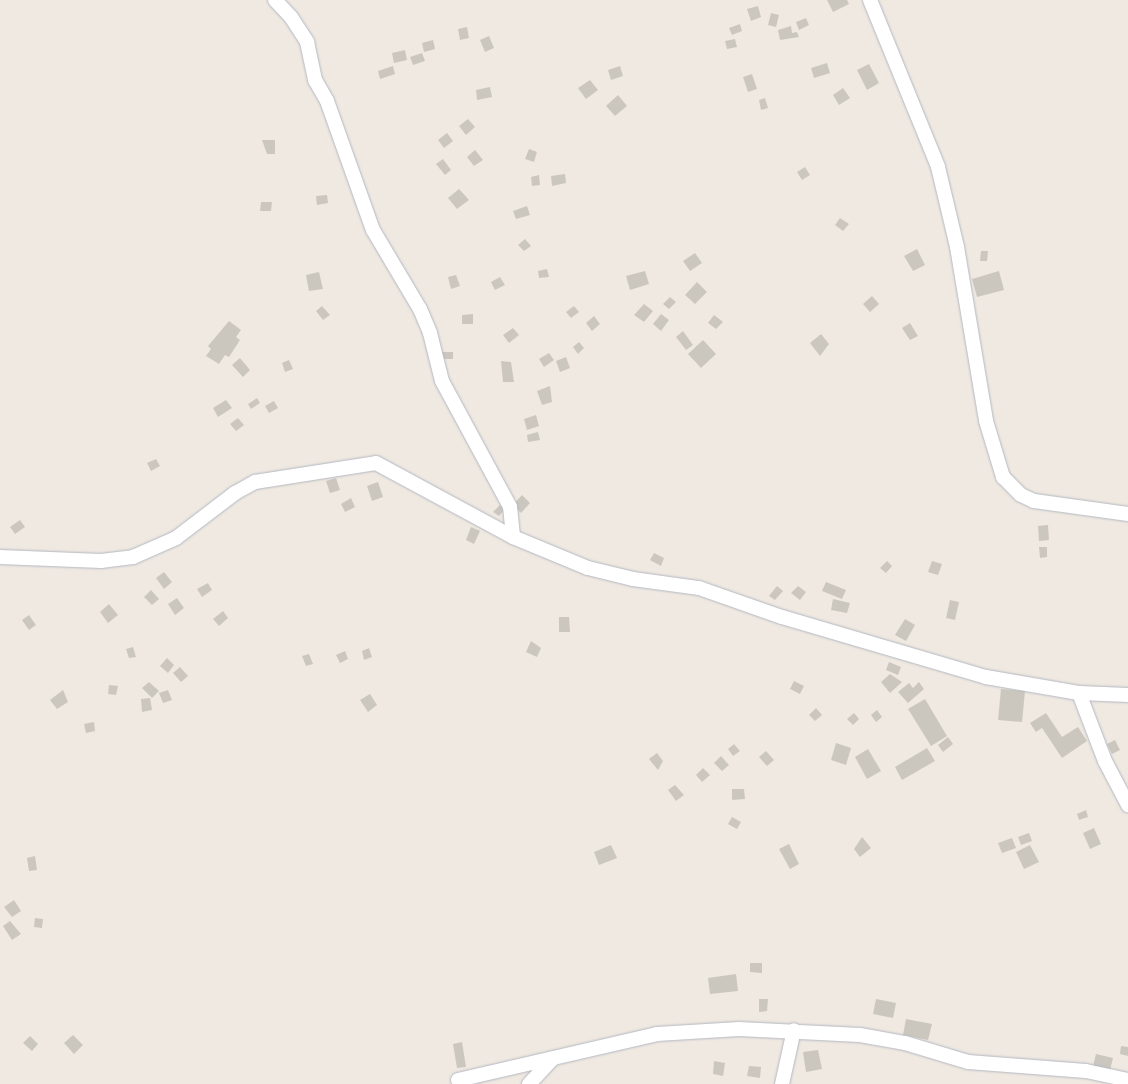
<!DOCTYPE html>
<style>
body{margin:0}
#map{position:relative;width:1128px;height:1084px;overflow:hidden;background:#efe9e1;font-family:"Roboto Condensed",sans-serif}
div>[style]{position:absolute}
.building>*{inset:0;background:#cbc7bf}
.roads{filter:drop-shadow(0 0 1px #b4b7c1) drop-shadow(0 0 1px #b4b7c1)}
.minor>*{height:14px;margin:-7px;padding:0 7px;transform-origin:7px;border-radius:7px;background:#fff}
span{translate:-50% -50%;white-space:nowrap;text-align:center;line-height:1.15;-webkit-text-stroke:5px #fff;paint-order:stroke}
</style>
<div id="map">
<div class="building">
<div style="clip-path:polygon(827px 0,847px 0,849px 4px,833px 12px)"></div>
<div style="clip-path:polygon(758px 6px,761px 17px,751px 21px,747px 9px)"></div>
<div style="clip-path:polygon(771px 13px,779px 15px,776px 27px,768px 25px)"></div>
<div style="clip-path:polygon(806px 18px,809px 25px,799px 30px,796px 22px)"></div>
<div style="clip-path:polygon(740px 24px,742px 31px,732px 35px,729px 28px)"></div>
<div style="clip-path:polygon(791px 26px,792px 33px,797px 32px,799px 37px,780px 40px,778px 30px)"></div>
<div style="clip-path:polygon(467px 27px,469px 38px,460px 40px,458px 29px)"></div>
<div style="clip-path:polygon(489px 36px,494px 48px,485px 52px,480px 40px)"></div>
<div style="clip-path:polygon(735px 39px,737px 47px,727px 49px,725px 41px)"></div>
<div style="clip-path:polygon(433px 40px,435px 49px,424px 52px,422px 43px)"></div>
<div style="clip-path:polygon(405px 50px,407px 60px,394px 63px,392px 53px)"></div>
<div style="clip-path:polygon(422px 53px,425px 61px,413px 65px,410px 57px)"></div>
<div style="clip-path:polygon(827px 63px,830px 73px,814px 78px,811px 68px)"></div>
<div style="clip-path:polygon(869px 64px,879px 83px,867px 90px,857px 70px)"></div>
<div style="clip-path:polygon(393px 66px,395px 74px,380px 79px,378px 71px)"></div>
<div style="clip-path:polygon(620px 66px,623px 76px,611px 80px,608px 70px)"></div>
<div style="clip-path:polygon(752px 74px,757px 89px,748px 92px,743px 77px)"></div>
<div style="clip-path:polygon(590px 80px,598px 90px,586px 99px,578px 88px)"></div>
<div style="clip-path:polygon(490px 87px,492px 97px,477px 100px,476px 90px)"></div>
<div style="clip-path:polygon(843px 88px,850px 98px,839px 105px,833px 95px)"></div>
<div style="clip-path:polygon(618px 95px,627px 106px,615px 116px,606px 106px)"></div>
<div style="clip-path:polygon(765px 98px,768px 108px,761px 110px,759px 100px)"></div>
<div style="clip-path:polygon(468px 119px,475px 127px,466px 135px,459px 126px)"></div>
<div style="clip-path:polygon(447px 133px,453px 141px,444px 148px,438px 140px)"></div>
<div style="clip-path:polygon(262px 140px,275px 140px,275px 154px,267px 154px)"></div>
<div style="clip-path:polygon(529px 149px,537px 152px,534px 162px,525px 159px)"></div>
<div style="clip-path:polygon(475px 150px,483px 160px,474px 166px,467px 157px)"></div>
<div style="clip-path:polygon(443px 159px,451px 170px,445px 175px,436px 164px)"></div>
<div style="clip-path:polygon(805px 167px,810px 175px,802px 180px,797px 172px)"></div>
<div style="clip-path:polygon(565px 174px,566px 183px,552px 186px,551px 176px)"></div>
<div style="clip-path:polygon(539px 175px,540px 185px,532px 186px,531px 177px)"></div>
<div style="clip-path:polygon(459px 189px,469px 200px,457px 209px,448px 198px)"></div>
<div style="clip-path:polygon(327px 195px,328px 203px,317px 205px,316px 196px)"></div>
<div style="clip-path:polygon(261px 202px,272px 202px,271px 211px,260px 211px)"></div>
<div style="clip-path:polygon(527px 206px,530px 215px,516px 219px,513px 211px)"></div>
<div style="clip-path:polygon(840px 218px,849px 224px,843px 231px,835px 225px)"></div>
<div style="clip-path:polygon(525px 239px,531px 246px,524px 251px,518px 245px)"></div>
<div style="clip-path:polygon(917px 249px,925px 265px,913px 271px,904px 256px)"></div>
<div style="clip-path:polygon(981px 251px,988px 251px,987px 261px,980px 261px)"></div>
<div style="clip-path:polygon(695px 253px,702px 263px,690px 271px,683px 261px)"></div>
<div style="clip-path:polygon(547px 269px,549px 277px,539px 278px,538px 271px)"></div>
<div style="clip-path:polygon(645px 271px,649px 284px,630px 290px,626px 276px)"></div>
<div style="clip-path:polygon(999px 271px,1004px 290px,977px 297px,972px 279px)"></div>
<div style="clip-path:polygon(319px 272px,323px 289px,309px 291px,306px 275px)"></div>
<div style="clip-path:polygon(456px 275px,460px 286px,451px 289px,448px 277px)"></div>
<div style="clip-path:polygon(500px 277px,505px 285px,495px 290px,491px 282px)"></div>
<div style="clip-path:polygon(697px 282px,707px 292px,695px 304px,685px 295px)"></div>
<div style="clip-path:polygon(872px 296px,879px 304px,870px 312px,863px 304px)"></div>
<div style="clip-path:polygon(670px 297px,676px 302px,669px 309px,663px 304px)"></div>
<div style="clip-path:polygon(644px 304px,653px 311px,644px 322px,634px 315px)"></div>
<div style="clip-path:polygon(322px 306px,330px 315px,323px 320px,316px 311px)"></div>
<div style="clip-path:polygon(574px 306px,579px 312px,571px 318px,566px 312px)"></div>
<div style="clip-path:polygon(473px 314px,473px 324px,462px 324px,462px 315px)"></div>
<div style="clip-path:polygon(661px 314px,669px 320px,661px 331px,653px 324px)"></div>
<div style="clip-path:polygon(714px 315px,723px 322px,716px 329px,708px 323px)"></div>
<div style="clip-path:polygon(594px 316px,600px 324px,592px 331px,586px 323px)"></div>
<div style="clip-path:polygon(229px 321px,241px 330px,236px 337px,240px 340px,229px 357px,225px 355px,219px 364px,206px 356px,211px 349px,208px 346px)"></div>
<div style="clip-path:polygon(910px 323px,918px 336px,910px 340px,902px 328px)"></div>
<div style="clip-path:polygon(513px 328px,519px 335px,509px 343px,503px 335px)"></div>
<div style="clip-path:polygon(683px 331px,693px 345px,686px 350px,676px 337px)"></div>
<div style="clip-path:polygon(821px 334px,829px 344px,820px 356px,810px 343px)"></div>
<div style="clip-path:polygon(703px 340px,716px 354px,701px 368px,688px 354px)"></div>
<div style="clip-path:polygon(579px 342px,584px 348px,578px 354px,573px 347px)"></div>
<div style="clip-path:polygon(442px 352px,453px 352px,453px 359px,442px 359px)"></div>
<div style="clip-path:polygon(549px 353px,554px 360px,544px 367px,539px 359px)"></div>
<div style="clip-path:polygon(566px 357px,570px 368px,560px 372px,556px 361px)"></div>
<div style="clip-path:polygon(240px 358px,250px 370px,243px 377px,232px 365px)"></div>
<div style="clip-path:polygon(289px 360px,293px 369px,285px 372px,282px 363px)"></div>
<div style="clip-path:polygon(501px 361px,511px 362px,514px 382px,503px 382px)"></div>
<div style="clip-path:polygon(550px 386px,552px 402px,542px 405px,537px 391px)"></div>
<div style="clip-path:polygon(257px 398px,260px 403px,251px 409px,248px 404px)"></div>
<div style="clip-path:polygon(226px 400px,232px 408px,218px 417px,213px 408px)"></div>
<div style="clip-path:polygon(274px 401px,278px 408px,269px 413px,265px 406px)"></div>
<div style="clip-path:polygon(536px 415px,539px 426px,527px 430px,524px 419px)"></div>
<div style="clip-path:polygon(238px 418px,244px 425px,236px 431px,230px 424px)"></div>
<div style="clip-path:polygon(538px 432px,540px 440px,528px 442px,527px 435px)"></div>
<div style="clip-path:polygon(156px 459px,160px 466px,151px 471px,147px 463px)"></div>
<div style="clip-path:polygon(336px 478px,340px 490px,330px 493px,326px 481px)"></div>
<div style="clip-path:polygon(378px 482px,383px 497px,372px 501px,367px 486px)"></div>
<div style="clip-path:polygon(522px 495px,530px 503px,521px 513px,513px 505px)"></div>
<div style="clip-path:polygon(351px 498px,355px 507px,345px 512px,341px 504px)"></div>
<div style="clip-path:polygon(500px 505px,505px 509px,499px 516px,493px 512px)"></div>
<div style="clip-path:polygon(20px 520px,25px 527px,15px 534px,10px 527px)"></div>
<div style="clip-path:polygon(1048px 525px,1049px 540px,1039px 541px,1038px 526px)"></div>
<div style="clip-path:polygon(471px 527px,480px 531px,474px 544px,466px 540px)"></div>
<div style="clip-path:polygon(1039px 547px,1047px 547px,1047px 557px,1040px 558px)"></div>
<div style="clip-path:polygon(654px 553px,664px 558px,661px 566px,650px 560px)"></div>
<div style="clip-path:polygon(887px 561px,892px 566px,886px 573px,880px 568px)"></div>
<div style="clip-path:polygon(932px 561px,942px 564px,938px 575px,928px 572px)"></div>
<div style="clip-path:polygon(164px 572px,172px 582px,164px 589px,156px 578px)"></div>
<div style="clip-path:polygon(826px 582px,846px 590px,842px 599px,822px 591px)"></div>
<div style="clip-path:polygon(208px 583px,212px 590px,202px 597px,197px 589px)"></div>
<div style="clip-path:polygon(777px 586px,783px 591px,775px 600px,769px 596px)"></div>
<div style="clip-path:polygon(798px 586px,806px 592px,800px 600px,791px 593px)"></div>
<div style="clip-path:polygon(151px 590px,159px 599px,152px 605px,144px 597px)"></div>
<div style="clip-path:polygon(177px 598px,184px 608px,175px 615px,168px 604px)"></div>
<div style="clip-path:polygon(833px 599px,850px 603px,847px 613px,831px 610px)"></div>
<div style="clip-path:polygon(950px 600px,959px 602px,955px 620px,946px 618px)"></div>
<div style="clip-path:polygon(109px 604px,118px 615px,108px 623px,100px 612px)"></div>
<div style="clip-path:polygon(223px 611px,228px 618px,219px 626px,213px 619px)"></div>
<div style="clip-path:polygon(29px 615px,36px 625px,29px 630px,22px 620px)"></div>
<div style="clip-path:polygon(559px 617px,569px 617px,570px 632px,559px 632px)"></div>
<div style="clip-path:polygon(905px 619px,915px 625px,906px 641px,895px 635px)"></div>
<div style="clip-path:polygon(531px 641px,541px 648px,537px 657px,526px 652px)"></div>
<div style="clip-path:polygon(133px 647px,136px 657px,129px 658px,126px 649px)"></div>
<div style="clip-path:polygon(369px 648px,372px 657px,364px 660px,362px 651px)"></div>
<div style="clip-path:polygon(345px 651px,348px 659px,340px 663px,336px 655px)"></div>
<div style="clip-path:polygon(309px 654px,313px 664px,306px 666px,302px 656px)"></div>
<div style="clip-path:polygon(167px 658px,174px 665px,168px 673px,160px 666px)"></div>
<div style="clip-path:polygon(889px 662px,901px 667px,898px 675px,886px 670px)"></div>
<div style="clip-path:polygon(180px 667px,188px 676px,181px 682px,173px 673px)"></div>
<div style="clip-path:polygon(890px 674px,902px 682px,890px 693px,881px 682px)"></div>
<div style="clip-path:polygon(794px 681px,804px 686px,800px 694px,790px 689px)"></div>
<div style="clip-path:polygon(149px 682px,159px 691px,152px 698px,142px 688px)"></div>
<div style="clip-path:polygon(919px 682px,924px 689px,908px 703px,898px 692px,909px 683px,913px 688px)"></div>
<div style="clip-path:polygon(109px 685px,118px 686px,116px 695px,108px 694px)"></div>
<div style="clip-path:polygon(1001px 689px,1025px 691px,1022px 722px,998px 720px)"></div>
<div style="clip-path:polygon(63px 690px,68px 702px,57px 709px,50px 700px)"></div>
<div style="clip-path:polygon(168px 690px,172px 700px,163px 703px,159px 693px)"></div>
<div style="clip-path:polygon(370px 694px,377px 705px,368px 712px,360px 700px)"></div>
<div style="clip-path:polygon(150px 698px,152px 710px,142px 712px,141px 699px)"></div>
<div style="clip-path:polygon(925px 699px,947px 736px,931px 746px,908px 709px)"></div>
<div style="clip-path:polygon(816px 708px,822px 715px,815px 721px,809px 715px)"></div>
<div style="clip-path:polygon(877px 710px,882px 717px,876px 722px,871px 715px)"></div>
<div style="clip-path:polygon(854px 713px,859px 719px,853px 725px,847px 719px)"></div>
<div style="clip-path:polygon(1046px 713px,1062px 737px,1078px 727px,1087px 741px,1062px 758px,1042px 728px,1036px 732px,1030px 723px)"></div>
<div style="clip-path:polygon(94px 722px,95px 731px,86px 733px,84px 724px)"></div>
<div style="clip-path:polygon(948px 737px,953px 744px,943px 752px,938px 745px)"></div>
<div style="clip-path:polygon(1115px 740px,1120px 750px,1112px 754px,1107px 744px)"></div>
<div style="clip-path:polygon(836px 743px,851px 748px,846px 765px,831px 760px)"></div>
<div style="clip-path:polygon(734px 744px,740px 751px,733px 756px,728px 749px)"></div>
<div style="clip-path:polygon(927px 748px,935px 761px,902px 780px,895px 767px)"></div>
<div style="clip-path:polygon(868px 749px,881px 771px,867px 779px,855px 757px)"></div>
<div style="clip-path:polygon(766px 751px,774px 760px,767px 766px,759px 757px)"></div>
<div style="clip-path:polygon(657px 753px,663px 761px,658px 770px,649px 759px)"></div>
<div style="clip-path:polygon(721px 756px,729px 765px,722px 771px,714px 763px)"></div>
<div style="clip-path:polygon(703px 768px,710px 775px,702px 782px,696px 775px)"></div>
<div style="clip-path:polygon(675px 785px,684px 795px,676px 801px,668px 790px)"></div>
<div style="clip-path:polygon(732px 789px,744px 789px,745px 799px,732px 800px)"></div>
<div style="clip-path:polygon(1086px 810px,1088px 817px,1079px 820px,1077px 814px)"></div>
<div style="clip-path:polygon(732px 817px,741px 822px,737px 829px,728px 824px)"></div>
<div style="clip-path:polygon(1094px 828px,1101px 844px,1090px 849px,1083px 833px)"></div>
<div style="clip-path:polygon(1029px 833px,1032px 841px,1021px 845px,1018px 837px)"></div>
<div style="clip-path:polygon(862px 837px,871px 848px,860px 857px,854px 849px)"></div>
<div style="clip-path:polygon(1012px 838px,1016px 848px,1002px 853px,998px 843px)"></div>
<div style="clip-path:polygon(789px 844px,799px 864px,790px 869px,779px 849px)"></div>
<div style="clip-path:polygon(611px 845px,617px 858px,599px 865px,594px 852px)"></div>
<div style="clip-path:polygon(1030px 845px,1039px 862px,1024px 869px,1016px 852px)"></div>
<div style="clip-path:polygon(35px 856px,37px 870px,29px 871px,27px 858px)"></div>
<div style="clip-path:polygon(14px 900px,21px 911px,12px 917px,4px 907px)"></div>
<div style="clip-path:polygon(35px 918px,43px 919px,42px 928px,34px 927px)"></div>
<div style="clip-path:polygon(10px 921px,21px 934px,12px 940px,3px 926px)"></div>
<div style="clip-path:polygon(750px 963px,762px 963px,762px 973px,750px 972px)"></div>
<div style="clip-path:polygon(736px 974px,738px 991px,710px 994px,708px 978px)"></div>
<div style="clip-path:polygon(759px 999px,768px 999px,767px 1011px,759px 1012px)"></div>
<div style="clip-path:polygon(876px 999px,896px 1003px,893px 1018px,873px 1014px)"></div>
<div style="clip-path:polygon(906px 1019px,932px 1024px,928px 1040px,903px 1035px)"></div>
<div style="clip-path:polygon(73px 1035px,83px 1045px,74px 1054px,64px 1043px)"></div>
<div style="clip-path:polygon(30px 1036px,38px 1044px,32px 1051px,23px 1043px)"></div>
<div style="clip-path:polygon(462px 1042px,466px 1067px,457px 1068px,453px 1044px)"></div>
<div style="clip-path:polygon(1121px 1046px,1128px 1047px,1128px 1056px,1120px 1054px)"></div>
<div style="clip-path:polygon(818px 1050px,822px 1069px,806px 1072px,803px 1052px)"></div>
<div style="clip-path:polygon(1096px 1054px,1113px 1058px,1110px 1070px,1093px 1066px)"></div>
<div style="clip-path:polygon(714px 1061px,725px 1063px,723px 1076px,713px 1074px)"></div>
<div style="clip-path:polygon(749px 1066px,761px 1067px,760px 1078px,747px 1076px)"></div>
</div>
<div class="roads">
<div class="minor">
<div style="left:275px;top:0;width:23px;rotate:47deg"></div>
<div style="left:291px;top:17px;width:30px;rotate:57deg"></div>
<div style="left:307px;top:42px;width:39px;rotate:78deg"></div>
<div style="left:315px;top:80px;width:24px;rotate:60deg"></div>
<div style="left:327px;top:101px;width:137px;rotate:70.4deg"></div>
<div style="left:373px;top:230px;width:92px;rotate:59.3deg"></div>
<div style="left:420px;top:309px;width:26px;rotate:67deg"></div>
<div style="left:430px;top:333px;width:49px;rotate:76deg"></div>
<div style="left:442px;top:381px;width:143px;rotate:61.6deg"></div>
<div style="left:510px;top:507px;width:30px;rotate:84deg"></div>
<div style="left:870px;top:0;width:180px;rotate:67.8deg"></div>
<div style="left:938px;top:167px;width:82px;rotate:76.6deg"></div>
<div style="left:957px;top:247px;width:176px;rotate:80.5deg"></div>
<div style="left:986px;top:421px;width:59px;rotate:73.1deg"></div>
<div style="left:1003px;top:477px;width:25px;rotate:45deg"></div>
<div style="left:1021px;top:495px;width:14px;rotate:25deg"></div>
<div style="left:1034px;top:501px;width:95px;rotate:7.9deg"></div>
<div style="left:0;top:557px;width:101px;rotate:2.3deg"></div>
<div style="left:101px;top:561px;width:32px;rotate:-7deg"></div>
<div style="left:133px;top:557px;width:47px;rotate:-23.8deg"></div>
<div style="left:176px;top:538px;width:74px;rotate:-37.3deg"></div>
<div style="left:235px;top:493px;width:23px;rotate:-29deg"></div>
<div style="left:255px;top:482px;width:122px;rotate:-8.9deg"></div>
<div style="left:376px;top:463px;width:156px;rotate:28.4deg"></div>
<div style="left:513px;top:537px;width:81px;rotate:22.5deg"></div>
<div style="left:588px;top:568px;width:46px;rotate:13.7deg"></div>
<div style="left:633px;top:579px;width:67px;rotate:7.8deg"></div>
<div style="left:699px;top:588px;width:88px;rotate:19.3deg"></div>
<div style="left:782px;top:617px;width:213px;rotate:16.4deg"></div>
<div style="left:986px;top:677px;width:94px;rotate:9.8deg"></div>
<div style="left:1079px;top:693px;width:49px;rotate:2.3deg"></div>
<div style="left:1079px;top:693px;width:73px;rotate:69.1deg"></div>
<div style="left:1105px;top:761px;width:50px;rotate:62.4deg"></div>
<div style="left:458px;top:1080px;width:204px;rotate:-13deg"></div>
<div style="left:657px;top:1034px;width:82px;rotate:-3.5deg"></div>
<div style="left:739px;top:1029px;width:121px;rotate:2.8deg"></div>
<div style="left:860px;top:1035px;width:46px;rotate:10.1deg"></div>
<div style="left:905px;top:1043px;width:66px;rotate:16.8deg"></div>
<div style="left:968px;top:1062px;width:118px;rotate:4.4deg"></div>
<div style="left:1086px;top:1071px;width:43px;rotate:12.1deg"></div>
<div style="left:529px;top:1084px;width:35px;rotate:-47deg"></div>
<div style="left:782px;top:1084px;width:55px;rotate:-77.5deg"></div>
</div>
</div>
</div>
